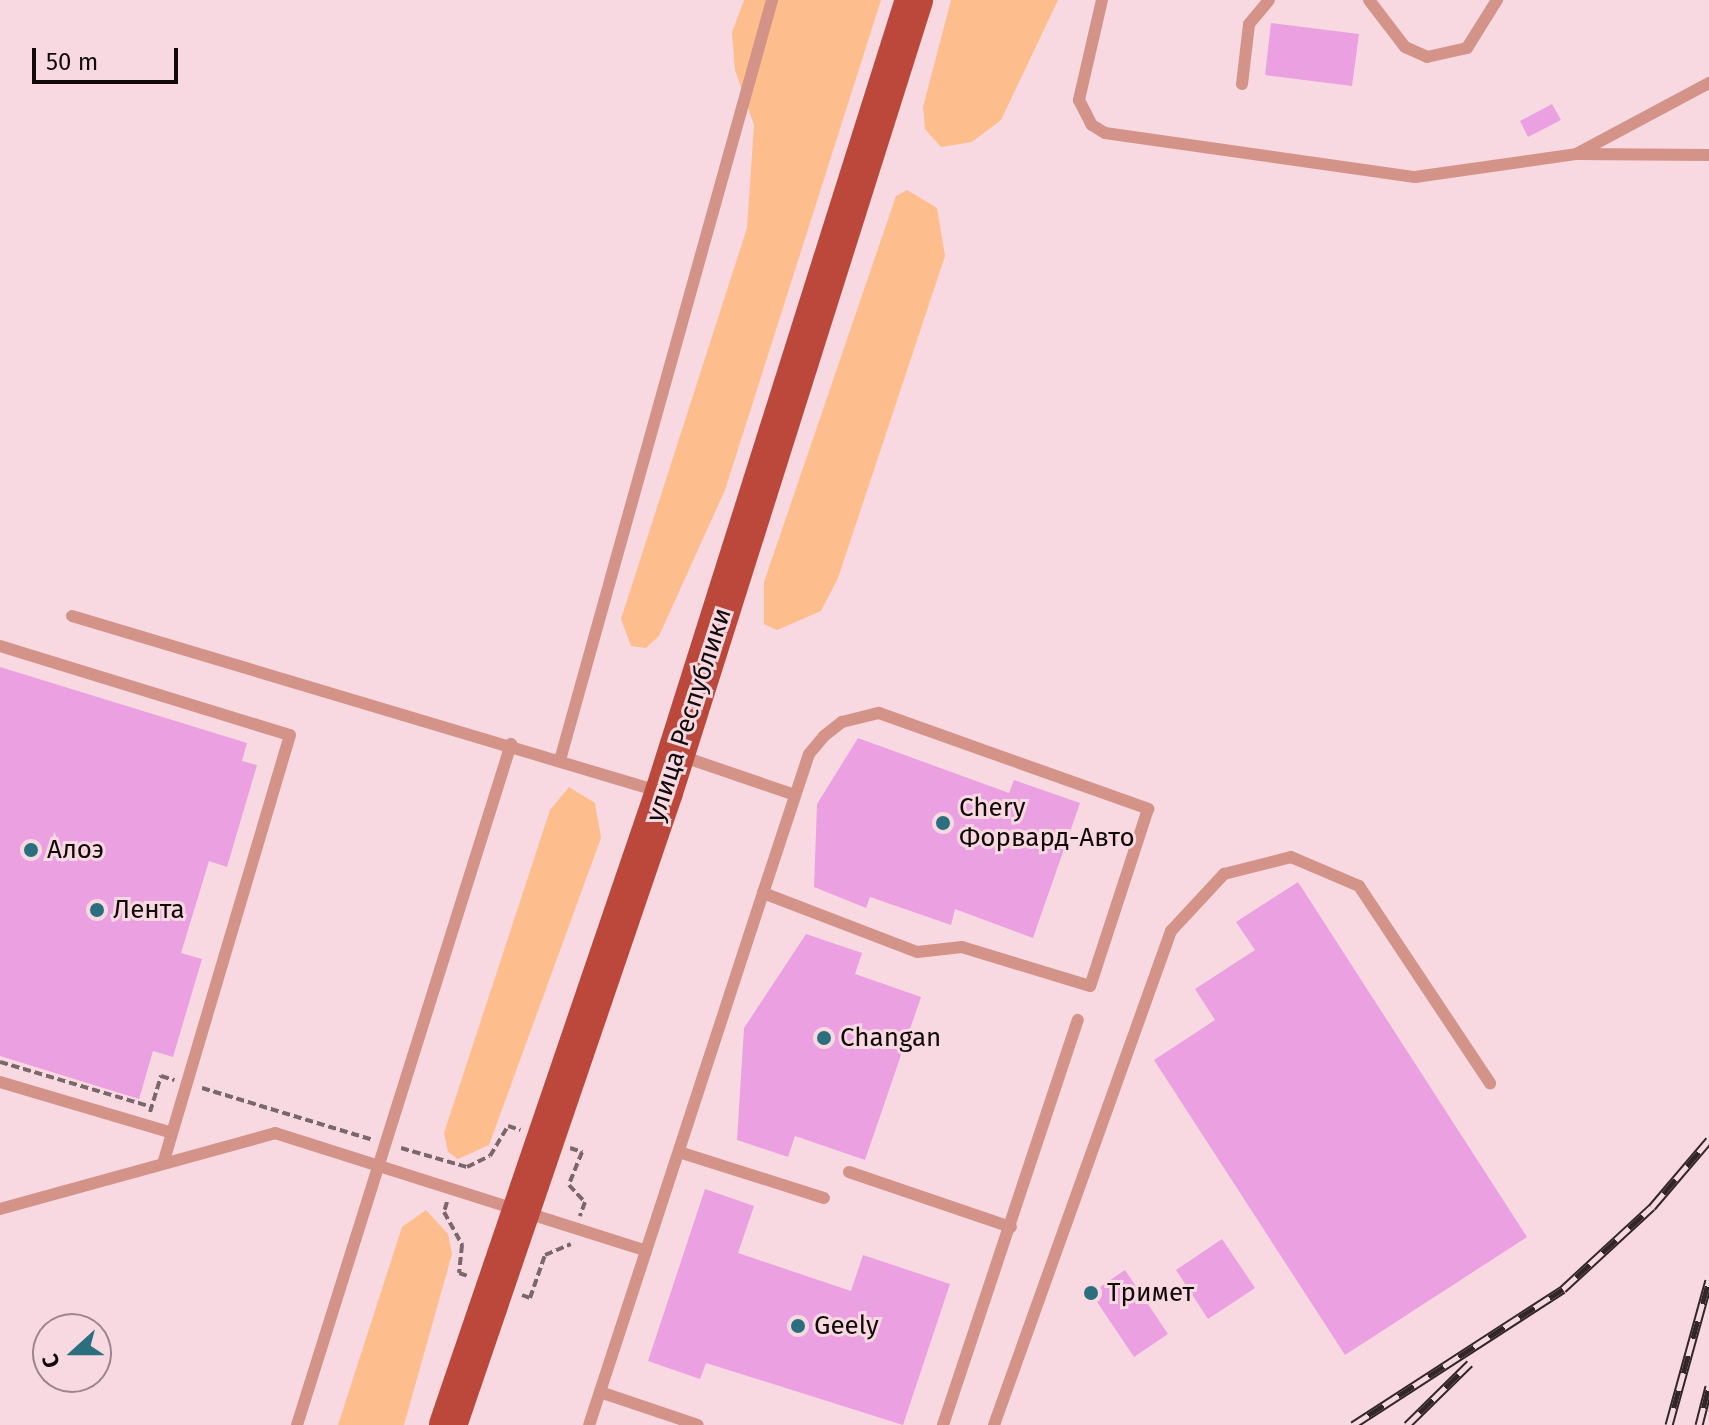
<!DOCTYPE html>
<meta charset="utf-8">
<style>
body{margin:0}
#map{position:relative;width:1709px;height:1425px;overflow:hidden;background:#f8d9e1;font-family:"Fira Sans",sans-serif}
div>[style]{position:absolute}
.green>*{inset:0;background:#fdbd8c}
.building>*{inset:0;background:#eba1e1}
.path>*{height:4px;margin-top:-2px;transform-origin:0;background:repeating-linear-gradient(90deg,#7a676b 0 8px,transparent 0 12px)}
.service>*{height:12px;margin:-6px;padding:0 6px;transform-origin:6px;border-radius:6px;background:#d49389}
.primary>*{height:38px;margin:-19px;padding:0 19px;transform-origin:19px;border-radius:19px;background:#bc483b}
.rail>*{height:9px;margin-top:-4.5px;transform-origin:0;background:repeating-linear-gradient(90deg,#f8d9e1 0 18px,#322628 0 36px);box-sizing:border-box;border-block:2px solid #322628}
.dots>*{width:22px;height:22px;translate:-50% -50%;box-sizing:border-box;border:4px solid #f8d9e1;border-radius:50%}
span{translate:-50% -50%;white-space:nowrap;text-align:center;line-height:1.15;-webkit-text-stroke:6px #f8d9e1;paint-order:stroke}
.street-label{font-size:26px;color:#12090b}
.poi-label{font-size:26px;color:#12090b}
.left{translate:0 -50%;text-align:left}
.north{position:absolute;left:32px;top:1313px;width:80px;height:80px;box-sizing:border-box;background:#f8d9e1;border:2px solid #9c868b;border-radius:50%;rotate:249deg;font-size:22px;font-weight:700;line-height:32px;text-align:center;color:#12090b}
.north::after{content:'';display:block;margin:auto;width:28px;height:36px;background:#2b6f7f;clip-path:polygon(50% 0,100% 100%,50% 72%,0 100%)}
.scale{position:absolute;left:32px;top:48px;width:146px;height:36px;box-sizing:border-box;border:4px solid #12090b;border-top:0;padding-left:10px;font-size:24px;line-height:28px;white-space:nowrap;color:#12090b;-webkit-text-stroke:6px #f8d9e1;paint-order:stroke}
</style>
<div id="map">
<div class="green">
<div style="clip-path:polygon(744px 0,881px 0,725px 490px,659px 636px,646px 648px,631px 646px,621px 619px,747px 228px,754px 125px,735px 70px,732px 32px)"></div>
<div style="clip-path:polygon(951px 0,1058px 0,1001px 120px,972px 142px,941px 147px,925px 129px,923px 107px)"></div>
<div style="clip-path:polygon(907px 190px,937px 208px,945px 256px,838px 578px,821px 611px,777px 630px,764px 624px,764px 582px,896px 196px)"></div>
<div style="clip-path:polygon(569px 787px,595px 803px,601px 838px,489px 1145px,458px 1159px,448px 1152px,444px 1133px,550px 810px)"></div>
<div style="clip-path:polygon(426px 1210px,448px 1234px,452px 1254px,404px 1425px,338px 1425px,402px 1227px)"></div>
</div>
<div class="building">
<div style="clip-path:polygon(1271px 23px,1359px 34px,1352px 86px,1265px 75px)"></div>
<div style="clip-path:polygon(1552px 104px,1561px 120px,1528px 137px,1520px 121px)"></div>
<div style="clip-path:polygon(0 667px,247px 743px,242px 761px,257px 765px,227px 867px,209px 861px,181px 953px,202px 959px,173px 1057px,153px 1051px,139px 1099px,0 1056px)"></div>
<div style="clip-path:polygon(858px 738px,1009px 793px,1014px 780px,1080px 803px,1033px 938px,955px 909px,951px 925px,870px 897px,866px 908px,814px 887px,817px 804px)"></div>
<div style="clip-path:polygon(1298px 882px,1527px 1237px,1345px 1355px,1154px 1060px,1215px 1020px,1195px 989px,1255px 950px,1236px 922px)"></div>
<div style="clip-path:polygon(806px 934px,862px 953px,855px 974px,921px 997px,865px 1160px,795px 1136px,788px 1157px,737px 1140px,744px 1028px)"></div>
<div style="clip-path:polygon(705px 1189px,754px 1206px,738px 1253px,851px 1291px,863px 1255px,950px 1284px,903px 1425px,706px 1363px,700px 1379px,648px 1361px)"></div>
<div style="clip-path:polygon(1222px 1239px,1255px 1288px,1208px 1319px,1176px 1270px)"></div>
<div style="clip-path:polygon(1125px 1270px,1168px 1334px,1134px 1357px,1091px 1293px)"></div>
</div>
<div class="path">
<div style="left:0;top:1062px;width:159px;rotate:16.5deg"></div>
<div style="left:202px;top:1088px;width:179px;rotate:16.9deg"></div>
<div style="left:150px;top:1112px;width:38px;rotate:-73deg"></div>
<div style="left:161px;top:1076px;width:14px;rotate:17deg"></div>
<div style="left:401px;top:1148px;width:69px;rotate:16.1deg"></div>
<div style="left:467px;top:1167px;width:25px;rotate:-26deg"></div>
<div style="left:490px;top:1156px;width:35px;rotate:-59deg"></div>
<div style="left:508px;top:1126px;width:13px;rotate:18deg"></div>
<div style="left:570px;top:1148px;width:13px;rotate:18deg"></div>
<div style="left:582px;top:1152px;width:35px;rotate:112deg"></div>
<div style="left:569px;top:1185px;width:23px;rotate:47deg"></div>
<div style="left:585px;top:1202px;width:15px;rotate:110deg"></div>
<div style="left:447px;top:1202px;width:10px;rotate:107deg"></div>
<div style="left:444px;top:1212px;width:38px;rotate:61deg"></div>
<div style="left:462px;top:1245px;width:28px;rotate:96deg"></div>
<div style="left:459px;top:1273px;width:9px;rotate:18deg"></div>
<div style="left:522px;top:1295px;width:9px;rotate:21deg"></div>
<div style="left:530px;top:1298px;width:46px;rotate:-70.8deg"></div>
<div style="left:545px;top:1255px;width:28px;rotate:-23deg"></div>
</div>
<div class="service">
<div style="left:1102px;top:0;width:103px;rotate:103deg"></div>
<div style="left:1079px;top:100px;width:28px;rotate:63deg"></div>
<div style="left:1092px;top:125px;width:15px;rotate:32deg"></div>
<div style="left:1105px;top:133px;width:313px;rotate:8.1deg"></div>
<div style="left:1415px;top:177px;width:164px;rotate:-8.1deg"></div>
<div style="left:1577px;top:154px;width:132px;rotate:0.4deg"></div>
<div style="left:1369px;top:0;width:59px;rotate:52.5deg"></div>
<div style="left:1405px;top:47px;width:24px;rotate:24deg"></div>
<div style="left:1427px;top:57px;width:41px;rotate:-12.7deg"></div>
<div style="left:1467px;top:48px;width:57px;rotate:-58deg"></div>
<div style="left:1242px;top:84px;width:60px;rotate:-83.3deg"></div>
<div style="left:1249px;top:24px;width:31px;rotate:-50deg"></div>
<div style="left:1578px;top:153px;width:149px;rotate:-28.1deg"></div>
<div style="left:72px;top:616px;width:615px;rotate:16.64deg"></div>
<div style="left:0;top:646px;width:303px;rotate:17.1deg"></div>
<div style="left:290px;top:735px;width:444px;rotate:106.5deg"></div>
<div style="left:681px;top:756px;width:120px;rotate:18.9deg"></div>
<div style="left:560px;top:760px;width:789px;rotate:-74.41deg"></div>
<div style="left:0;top:1082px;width:179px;rotate:16.5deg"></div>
<div style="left:679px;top:1152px;width:152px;rotate:17.6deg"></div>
<div style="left:849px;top:1172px;width:171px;rotate:18.8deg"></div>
<div style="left:0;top:1209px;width:285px;rotate:-15.4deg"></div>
<div style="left:275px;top:1133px;width:389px;rotate:17.6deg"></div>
<div style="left:646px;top:1251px;width:183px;rotate:108.1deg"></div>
<div style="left:646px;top:1251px;width:377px;rotate:-71.9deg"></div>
<div style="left:763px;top:893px;width:146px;rotate:-71.7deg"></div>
<div style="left:809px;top:754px;width:23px;rotate:-50deg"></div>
<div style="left:824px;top:736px;width:23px;rotate:-38deg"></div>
<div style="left:842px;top:722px;width:38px;rotate:-14deg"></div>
<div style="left:879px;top:713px;width:286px;rotate:19.6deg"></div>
<div style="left:1148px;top:809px;width:186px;rotate:108.1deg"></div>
<div style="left:1090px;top:986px;width:134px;rotate:-163.1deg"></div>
<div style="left:962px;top:947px;width:45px;rotate:173.7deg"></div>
<div style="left:917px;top:952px;width:165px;rotate:-159deg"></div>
<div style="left:600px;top:1392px;width:103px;rotate:18.6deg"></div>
<div style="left:297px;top:1425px;width:714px;rotate:-72.55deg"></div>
<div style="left:943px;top:1425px;width:427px;rotate:-71.6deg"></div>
<div style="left:994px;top:1425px;width:525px;rotate:-70.29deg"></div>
<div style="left:1171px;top:931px;width:78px;rotate:-47.1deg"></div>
<div style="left:1224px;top:874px;width:69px;rotate:-14.2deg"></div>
<div style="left:1291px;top:857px;width:74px;rotate:23.1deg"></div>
<div style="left:1359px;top:886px;width:237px;rotate:56.4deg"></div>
</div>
<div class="primary">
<div style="left:448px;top:1425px;width:669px;rotate:-71.16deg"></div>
<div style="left:664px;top:792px;width:831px;rotate:-72.48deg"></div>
</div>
<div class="rail">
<div style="left:1353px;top:1425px;width:250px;rotate:-32.9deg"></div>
<div style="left:1563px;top:1289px;width:121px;rotate:-42.7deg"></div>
<div style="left:1652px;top:1207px;width:88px;rotate:-49.6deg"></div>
<div style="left:1407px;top:1425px;width:88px;rotate:-44.5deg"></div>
<div style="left:1669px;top:1425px;width:150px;rotate:-74.6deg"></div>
<div style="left:1699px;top:1425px;width:40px;rotate:-75.6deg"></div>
</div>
<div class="dots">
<div style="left:943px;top:823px;background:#2b6f7f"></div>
<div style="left:31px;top:850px;background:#2b6f7f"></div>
<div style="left:97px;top:910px;background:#2b6f7f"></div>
<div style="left:824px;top:1038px;background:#2b6f7f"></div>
<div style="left:1091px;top:1293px;background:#2b6f7f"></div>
<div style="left:798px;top:1326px;background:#2b6f7f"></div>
</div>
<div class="street-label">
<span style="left:689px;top:715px;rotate:-72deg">улица Республики</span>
</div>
<div class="poi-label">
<span class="left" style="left:959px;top:823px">Chery<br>Форвард-Авто</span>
<span class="left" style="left:47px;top:850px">Алоэ</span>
<span class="left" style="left:113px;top:910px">Лента</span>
<span class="left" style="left:840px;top:1038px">Changan</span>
<span class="left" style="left:1107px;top:1293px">Тримет</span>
<span class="left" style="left:814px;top:1326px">Geely</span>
</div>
<div class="north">С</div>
<div class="scale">50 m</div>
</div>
